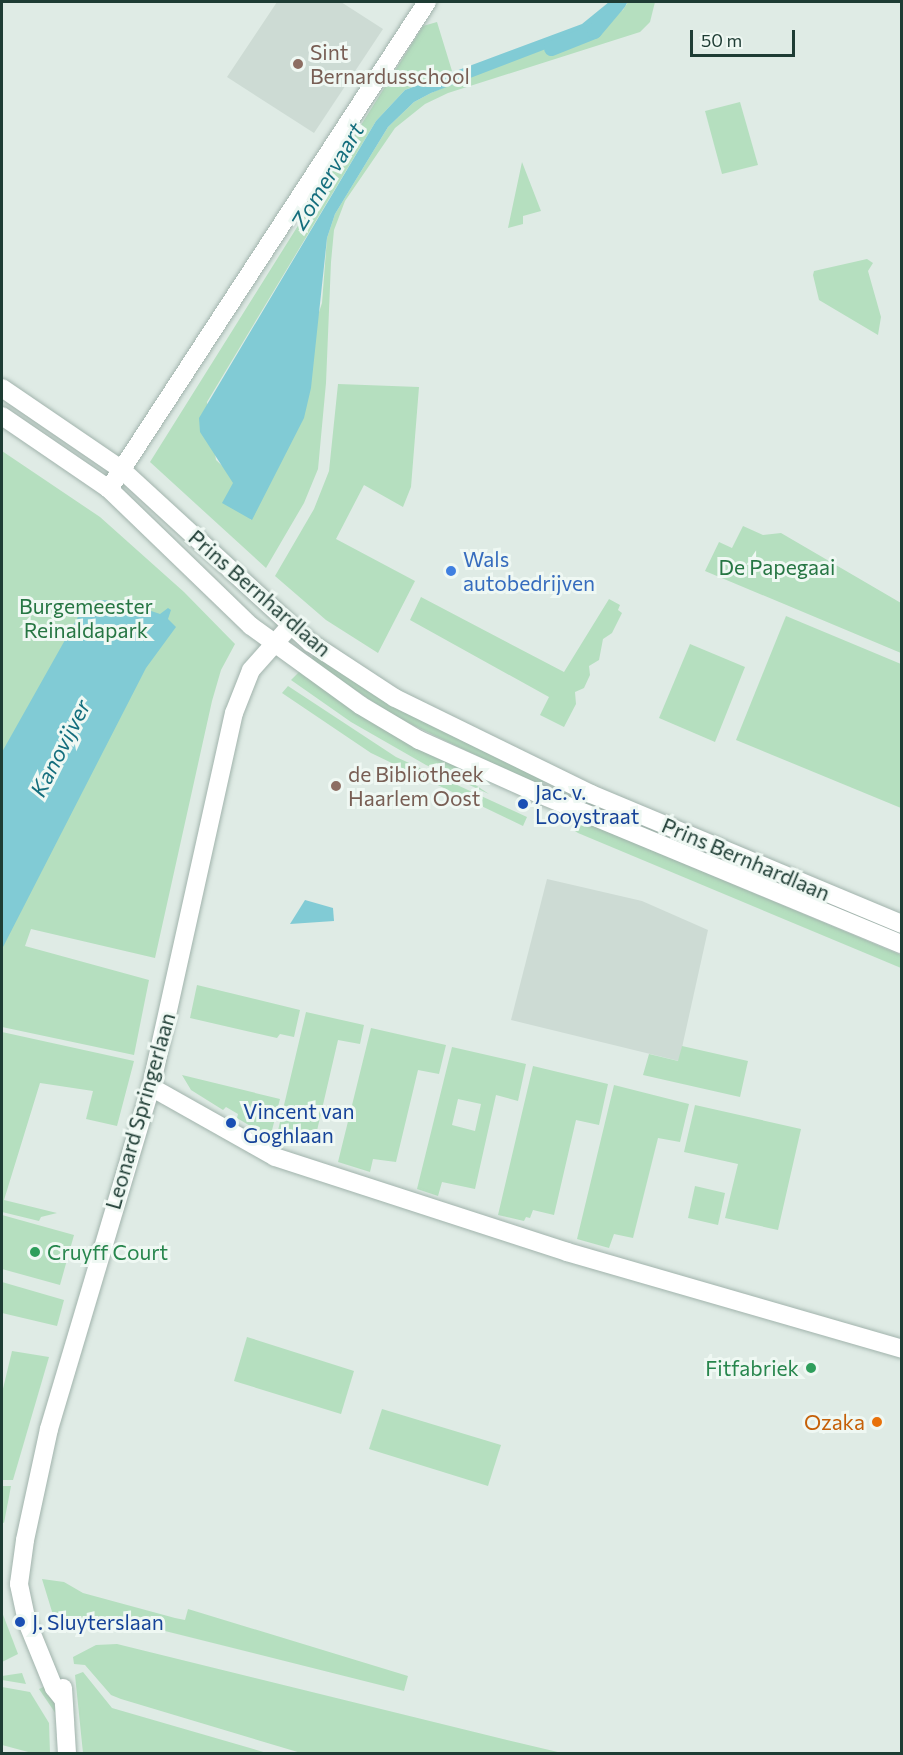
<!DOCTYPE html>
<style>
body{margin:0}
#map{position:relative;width:903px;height:1755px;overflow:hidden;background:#dfebe5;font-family:Commissioner,sans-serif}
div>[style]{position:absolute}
.built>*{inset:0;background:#cddbd4}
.green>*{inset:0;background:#b5dfbf}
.water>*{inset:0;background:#81cbd5}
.canal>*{height:15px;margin:-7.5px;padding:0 7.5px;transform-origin:7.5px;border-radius:7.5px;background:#81cbd5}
.roads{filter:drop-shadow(0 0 2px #a1b3ac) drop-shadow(0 0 2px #a1b3ac)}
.tertiary>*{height:18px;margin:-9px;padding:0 9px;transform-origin:9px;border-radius:9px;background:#fff}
.secondary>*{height:18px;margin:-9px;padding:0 9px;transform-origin:9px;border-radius:9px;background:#fff}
.dots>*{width:16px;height:16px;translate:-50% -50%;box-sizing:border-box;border:3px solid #eff8f3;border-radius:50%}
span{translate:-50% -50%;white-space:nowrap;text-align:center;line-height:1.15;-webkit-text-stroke:6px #eff8f3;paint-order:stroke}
.education-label{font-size:21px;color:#785e54}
.left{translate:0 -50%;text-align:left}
.shop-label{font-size:21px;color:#366cbe}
.park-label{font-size:21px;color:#267643}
.street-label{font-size:21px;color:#1e3c34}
.transit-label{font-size:21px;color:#164399}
.leisure-label{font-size:21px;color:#27864d}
.right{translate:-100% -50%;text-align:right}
.food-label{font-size:21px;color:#c56008}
.water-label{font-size:22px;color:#146e7d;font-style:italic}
.frame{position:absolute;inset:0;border:3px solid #1e3c34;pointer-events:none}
.scale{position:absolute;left:690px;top:30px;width:105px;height:27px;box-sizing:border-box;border:3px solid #1e3c34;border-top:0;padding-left:8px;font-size:18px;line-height:21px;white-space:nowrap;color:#1e3c34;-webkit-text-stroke:4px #eff8f3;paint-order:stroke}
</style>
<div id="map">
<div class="built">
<div style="clip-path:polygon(277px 2px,341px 2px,383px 29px,314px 133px,227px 77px)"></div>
<div style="clip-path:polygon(547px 879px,642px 901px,708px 930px,679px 1061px,511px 1020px)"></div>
</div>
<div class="green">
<div style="clip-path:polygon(628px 2px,655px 2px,650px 22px,640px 32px,448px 93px,425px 104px,395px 128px,345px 201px,334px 230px,331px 262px,326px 383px,318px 469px,304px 503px,266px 568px,150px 462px,423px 26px,437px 22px,452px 71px,405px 90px,376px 121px,207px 402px,216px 460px,230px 473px,251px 520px,322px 303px,327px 238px,335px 214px,388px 127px,414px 102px,431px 93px,623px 10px)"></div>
<div style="clip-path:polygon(740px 102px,758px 165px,722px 174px,705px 111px)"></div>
<div style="clip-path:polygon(522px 162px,541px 211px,523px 216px,523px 224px,508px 228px)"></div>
<div style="clip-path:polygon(867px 259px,873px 263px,868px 271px,881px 317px,878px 335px,819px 300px,813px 275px,814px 271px)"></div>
<div style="clip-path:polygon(338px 384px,419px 387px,411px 487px,403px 507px,364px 485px,336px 539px,415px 581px,378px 653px,326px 620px,275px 576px,314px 509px,329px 471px)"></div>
<div style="clip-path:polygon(2px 451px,100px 517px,184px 592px,235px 644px,221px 670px,212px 701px,155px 958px,31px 929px,25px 946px,149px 980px,134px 1055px,2px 1027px)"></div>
<div style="clip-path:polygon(743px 526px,763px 535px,781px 533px,901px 603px,901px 653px,705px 571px,719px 542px,732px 548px)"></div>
<div style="clip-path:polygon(421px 597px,564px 672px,609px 599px,620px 605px,618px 610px,622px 613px,612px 633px,603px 639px,599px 660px,589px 666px,590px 675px,584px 688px,575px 692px,576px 704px,564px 727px,540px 715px,549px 697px,410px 620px)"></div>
<div style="clip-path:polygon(786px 616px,901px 664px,901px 808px,736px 740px)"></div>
<div style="clip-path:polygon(690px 644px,745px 667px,715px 742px,659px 718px)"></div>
<div style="clip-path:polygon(314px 654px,398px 709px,544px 778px,542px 787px,396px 717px,310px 660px)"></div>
<div style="clip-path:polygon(300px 671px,476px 779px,474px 784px,489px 794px,426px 765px,351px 722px,291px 680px)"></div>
<div style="clip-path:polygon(288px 686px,396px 757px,527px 817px,523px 826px,371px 753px,282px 693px)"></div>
<div style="clip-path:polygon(580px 820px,901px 955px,901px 968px,578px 833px,575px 831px)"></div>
<div style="clip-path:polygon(197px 985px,300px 1010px,294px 1037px,280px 1034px,277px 1038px,190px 1018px)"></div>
<div style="clip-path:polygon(306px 1012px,364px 1025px,360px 1044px,338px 1040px,316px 1135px,295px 1131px,292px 1145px,276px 1139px)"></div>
<div style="clip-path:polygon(371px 1028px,446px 1045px,439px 1074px,418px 1070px,396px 1162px,373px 1159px,370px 1172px,338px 1162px)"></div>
<div style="clip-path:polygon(2px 1032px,134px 1061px,117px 1126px,86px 1119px,93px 1091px,40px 1083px,4px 1200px,57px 1213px,41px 1217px,39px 1221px,2px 1212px)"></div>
<div style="clip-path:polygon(682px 1046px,748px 1061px,740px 1097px,643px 1075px,649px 1054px,678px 1061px)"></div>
<div style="clip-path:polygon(evenodd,452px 1047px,526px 1064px,518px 1101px,496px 1095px,475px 1189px,442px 1182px,438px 1196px,417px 1189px,452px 1047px,458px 1099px,481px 1104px,475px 1131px,452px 1125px,458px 1099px)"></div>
<div style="clip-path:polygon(533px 1066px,608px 1084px,599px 1125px,576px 1120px,554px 1215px,533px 1210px,530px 1218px,526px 1217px,524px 1221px,498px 1215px)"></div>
<div style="clip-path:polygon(182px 1075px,280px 1099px,270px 1138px,237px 1118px,238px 1114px,226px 1107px,223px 1110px,191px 1090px)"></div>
<div style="clip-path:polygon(614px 1085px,689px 1104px,680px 1142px,658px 1138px,633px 1238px,614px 1234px,609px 1248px,577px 1239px)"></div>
<div style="clip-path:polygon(695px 1105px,801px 1129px,778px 1230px,725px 1218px,738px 1164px,684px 1152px)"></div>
<div style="clip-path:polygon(695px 1186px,725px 1193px,718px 1225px,688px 1218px)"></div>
<div style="clip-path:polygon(2px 1215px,74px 1235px,60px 1285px,2px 1269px)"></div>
<div style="clip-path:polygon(2px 1282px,64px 1300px,57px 1326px,2px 1313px)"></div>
<div style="clip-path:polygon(247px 1337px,354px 1371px,341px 1414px,234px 1381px)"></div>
<div style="clip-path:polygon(12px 1351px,49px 1357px,13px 1480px,2px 1480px,2px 1393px)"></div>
<div style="clip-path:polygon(382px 1409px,501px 1445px,488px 1486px,369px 1449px)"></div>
<div style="clip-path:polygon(2px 1486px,11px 1486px,4px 1523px,2px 1522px)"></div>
<div style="clip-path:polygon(42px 1579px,64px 1582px,83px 1593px,175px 1618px,185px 1620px,188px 1609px,408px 1676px,404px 1691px,165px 1631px,110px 1623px,57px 1628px)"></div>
<div style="clip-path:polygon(2px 1612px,18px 1654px,2px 1662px)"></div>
<div style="clip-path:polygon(117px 1644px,507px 1740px,562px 1753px,301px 1753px,121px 1699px,111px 1695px,85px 1665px,74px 1664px,73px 1657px,96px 1645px)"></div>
<div style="clip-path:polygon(83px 1672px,112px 1708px,267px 1753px,83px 1753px,75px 1675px)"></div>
<div style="clip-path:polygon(22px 1673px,26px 1684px,2px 1680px,2px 1676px)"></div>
<div style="clip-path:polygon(48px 1685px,54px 1702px,56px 1714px,39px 1689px)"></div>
<div style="clip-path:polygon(2px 1687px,30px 1692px,49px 1723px,50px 1753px,32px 1753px,2px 1745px)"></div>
</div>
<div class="water">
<div style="clip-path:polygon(609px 2px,628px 2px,606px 26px,431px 93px,414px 102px,388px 127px,335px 214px,327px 238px,311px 388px,304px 418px,252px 520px,222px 503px,233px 483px,200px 432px,199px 418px,376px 121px,405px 90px,582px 24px)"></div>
<div style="clip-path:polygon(96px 600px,122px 601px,160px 614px,168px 608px,171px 610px,168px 619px,176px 627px,146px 668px,2px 949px,2px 752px,83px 608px)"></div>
<div style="clip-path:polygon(305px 900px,333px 908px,334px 921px,290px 924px)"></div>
</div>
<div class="canal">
<div style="left:551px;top:48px;width:46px;rotate:-21.6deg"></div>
<div style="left:594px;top:31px;width:38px;rotate:-50deg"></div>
</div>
<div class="roads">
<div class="tertiary">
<div style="left:109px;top:489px;width:582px;rotate:-56.86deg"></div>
<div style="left:151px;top:1087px;width:142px;rotate:29.4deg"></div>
<div style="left:275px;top:1157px;width:307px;rotate:18deg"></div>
<div style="left:567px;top:1252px;width:349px;rotate:16.1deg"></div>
<div style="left:63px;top:1688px;width:66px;rotate:86.5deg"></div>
<div style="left:63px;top:1699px;width:14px;rotate:-129deg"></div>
<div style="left:54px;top:1688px;width:71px;rotate:-112.2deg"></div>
<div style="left:27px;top:1622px;width:39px;rotate:-102deg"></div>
<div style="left:19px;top:1584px;width:44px;rotate:-82.2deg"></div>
<div style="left:25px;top:1540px;width:114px;rotate:-77.8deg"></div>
<div style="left:49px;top:1429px;width:357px;rotate:-73.4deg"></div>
<div style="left:151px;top:1087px;width:383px;rotate:-77.5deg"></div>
<div style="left:234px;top:713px;width:46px;rotate:-68.4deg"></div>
<div style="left:251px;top:670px;width:59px;rotate:-48.4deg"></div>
</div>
<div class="secondary">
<div style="left:2px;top:388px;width:145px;rotate:34.3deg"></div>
<div style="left:122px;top:470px;width:256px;rotate:42.5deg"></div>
<div style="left:311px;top:643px;width:100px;rotate:33.2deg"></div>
<div style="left:395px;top:698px;width:218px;rotate:26.1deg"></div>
<div style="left:591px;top:794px;width:337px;rotate:22.7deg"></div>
<div style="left:2px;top:416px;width:130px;rotate:34.3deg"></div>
<div style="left:109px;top:489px;width:197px;rotate:44deg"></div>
<div style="left:251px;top:626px;width:135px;rotate:35.9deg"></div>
<div style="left:360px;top:705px;width:69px;rotate:30.7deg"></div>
<div style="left:419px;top:740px;width:132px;rotate:24.2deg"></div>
<div style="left:539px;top:794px;width:393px;rotate:22.5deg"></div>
</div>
</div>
<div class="dots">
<div style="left:298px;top:64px;background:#8d6e63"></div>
<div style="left:451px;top:571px;background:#3f7fe0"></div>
<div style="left:336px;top:786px;background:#8d6e63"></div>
<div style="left:523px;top:804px;background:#1a4fb4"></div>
<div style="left:231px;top:1123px;background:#1a4fb4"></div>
<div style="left:35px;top:1252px;background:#2e9e5b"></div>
<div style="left:811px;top:1368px;background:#2e9e5b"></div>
<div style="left:877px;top:1422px;background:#e8710a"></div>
<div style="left:20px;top:1622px;background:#1a4fb4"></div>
</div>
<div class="education-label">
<span class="left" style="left:310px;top:64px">Sint<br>Bernardusschool</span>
<span class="left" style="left:348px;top:786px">de Bibliotheek<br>Haarlem Oost</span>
</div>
<div class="shop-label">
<span class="left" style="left:463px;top:571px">Wals<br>autobedrijven</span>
</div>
<div class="park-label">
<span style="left:777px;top:567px">De Papegaai</span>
<span style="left:86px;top:618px">Burgemeester<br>Reinaldapark</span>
</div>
<div class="street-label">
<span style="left:260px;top:593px;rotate:41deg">Prins Bernhardlaan</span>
<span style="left:746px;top:859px;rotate:23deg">Prins Bernhardlaan</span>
<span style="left:140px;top:1111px;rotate:-74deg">Leonard Springerlaan</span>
</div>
<div class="transit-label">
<span class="left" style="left:535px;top:804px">Jac. v.<br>Looystraat</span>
<span class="left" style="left:243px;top:1123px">Vincent van<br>Goghlaan</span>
<span class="left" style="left:32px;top:1622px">J. Sluyterslaan</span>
</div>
<div class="leisure-label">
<span class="left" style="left:47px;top:1252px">Cruyff Court</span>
<span class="right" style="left:799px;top:1368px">Fitfabriek</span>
</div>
<div class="food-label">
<span class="right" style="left:865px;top:1422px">Ozaka</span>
</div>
<div class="water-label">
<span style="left:327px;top:176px;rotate:-59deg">Zomervaart</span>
<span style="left:60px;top:748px;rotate:-63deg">Kanovijver</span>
</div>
<div class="frame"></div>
<div class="scale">50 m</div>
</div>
